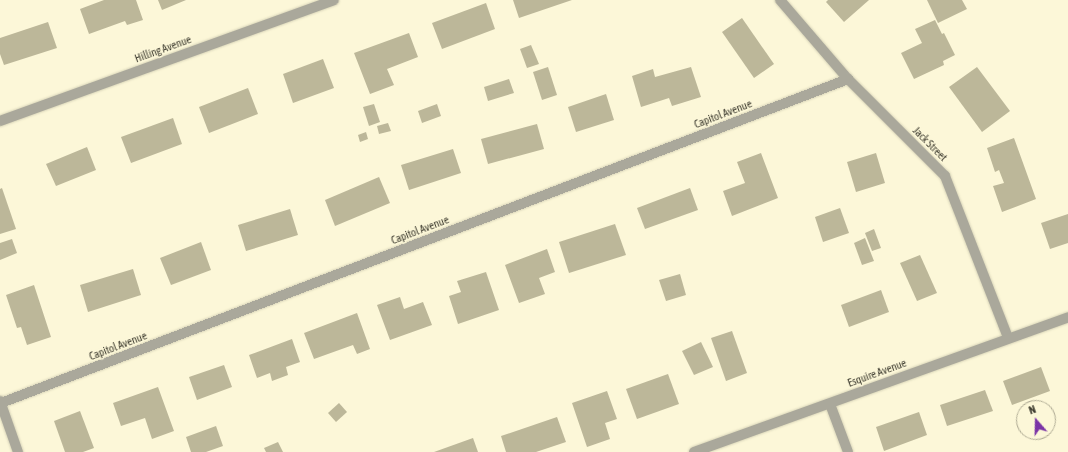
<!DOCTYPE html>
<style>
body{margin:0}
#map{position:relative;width:1068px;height:452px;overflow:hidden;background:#fcf7d8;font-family:"Asap Condensed",sans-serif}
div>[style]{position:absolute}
.building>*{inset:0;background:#bcb799}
.roads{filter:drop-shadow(0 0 1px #d9d5b9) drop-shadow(0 0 1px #d9d5b9)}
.minor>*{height:10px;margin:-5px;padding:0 5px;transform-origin:5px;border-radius:5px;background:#aaa89b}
span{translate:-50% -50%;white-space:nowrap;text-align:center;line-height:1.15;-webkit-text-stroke:3px #fcf7d8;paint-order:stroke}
.street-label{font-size:11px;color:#3c3a2e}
.north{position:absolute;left:1016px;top:400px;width:40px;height:40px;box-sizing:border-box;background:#fcf7d8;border:1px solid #afab94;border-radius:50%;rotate:340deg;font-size:11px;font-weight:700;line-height:16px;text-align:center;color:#3c3a2e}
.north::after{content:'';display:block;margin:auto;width:14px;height:18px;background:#7b34a6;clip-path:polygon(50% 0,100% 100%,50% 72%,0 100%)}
</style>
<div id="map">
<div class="building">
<div style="clip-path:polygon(104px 0,136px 0,143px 20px,127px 25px,125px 21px,89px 34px,80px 9px)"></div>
<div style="clip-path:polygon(158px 0,186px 0,162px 10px)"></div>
<div style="clip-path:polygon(513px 0,572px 0,519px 18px)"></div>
<div style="clip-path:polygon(828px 0,869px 0,844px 22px,826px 2px)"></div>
<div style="clip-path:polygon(927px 0,962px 0,967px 9px,938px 23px)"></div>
<div style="clip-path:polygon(486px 3px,495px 29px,442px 49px,432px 23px)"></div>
<div style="clip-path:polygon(742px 18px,774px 64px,754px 78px,722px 32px)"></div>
<div style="clip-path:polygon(935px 20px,942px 34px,944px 33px,955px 55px,943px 61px,944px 65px,914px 79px,901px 53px,922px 43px,915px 29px)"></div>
<div style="clip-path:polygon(48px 22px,57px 48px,4px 65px,0 54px,0 38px)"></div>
<div style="clip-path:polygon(409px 33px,418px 57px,387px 69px,394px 85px,370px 94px,354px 53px)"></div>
<div style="clip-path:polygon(531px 45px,539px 64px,527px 68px,520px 49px)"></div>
<div style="clip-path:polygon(323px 59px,334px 88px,293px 103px,283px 74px)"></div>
<div style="clip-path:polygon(548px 67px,557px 95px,542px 100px,533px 72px)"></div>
<div style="clip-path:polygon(691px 67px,701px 97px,672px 106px,669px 98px,641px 107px,632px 76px,653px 69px,655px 77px)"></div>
<div style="clip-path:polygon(977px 67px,1010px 111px,982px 132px,949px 87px)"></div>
<div style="clip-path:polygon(509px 79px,514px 93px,488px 101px,484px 87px)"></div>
<div style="clip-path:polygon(248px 88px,258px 114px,209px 133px,199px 107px)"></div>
<div style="clip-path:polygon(606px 94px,614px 120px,576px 132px,568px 107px)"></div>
<div style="clip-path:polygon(374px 104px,380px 122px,369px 126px,363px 107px)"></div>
<div style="clip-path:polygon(437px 104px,441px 116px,422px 123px,418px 111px)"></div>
<div style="clip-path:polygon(173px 118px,182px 144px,131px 163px,121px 137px)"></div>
<div style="clip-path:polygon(388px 123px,391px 131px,379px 134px,377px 126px)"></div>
<div style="clip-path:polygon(537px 124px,544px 149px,488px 164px,481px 139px)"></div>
<div style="clip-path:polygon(366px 132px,368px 139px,360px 142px,358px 135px)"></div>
<div style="clip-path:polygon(1014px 138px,1036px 199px,1002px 212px,993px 186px,1004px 183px,999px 170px,995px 172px,987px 148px)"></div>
<div style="clip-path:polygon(87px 147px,96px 170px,56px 186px,46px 164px)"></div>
<div style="clip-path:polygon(453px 149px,461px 173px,409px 190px,401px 165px)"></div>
<div style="clip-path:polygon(761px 153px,778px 198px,732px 216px,723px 191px,745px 183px,737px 162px)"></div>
<div style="clip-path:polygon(876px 153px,885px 183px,856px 192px,847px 162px)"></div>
<div style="clip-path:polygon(379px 177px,390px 203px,335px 226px,325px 200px)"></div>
<div style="clip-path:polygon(2px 188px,16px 229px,0 234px,0 189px)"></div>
<div style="clip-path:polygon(690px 188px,698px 210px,645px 229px,637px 208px)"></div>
<div style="clip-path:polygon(840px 208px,849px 233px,823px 242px,815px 217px)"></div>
<div style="clip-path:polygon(290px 209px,298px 235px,246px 251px,238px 225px)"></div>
<div style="clip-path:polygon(1068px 214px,1068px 243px,1050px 249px,1041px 223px)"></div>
<div style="clip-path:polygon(615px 224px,626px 255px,569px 273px,559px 242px)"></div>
<div style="clip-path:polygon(874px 229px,881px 248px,872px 251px,865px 233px)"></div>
<div style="clip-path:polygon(865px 238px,874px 261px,862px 265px,854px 243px)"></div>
<div style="clip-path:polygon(12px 239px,17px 253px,0 260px,0 243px)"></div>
<div style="clip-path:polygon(201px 242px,211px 270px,171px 285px,160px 258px)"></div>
<div style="clip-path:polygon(547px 249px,555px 272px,539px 278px,545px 294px,519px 303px,505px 265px)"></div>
<div style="clip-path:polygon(920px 255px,937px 293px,917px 301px,900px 263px)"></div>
<div style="clip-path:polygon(133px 269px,141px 295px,88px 312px,80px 285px)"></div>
<div style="clip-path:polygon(486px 272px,499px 310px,458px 324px,449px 296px,461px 292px,457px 281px)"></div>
<div style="clip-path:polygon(680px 274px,686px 295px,666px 301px,659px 280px)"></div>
<div style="clip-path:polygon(34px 285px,51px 337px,27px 345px,21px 327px,17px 328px,6px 295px)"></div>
<div style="clip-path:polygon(881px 290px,889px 312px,849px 327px,841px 305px)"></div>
<div style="clip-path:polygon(400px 297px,404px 309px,423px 302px,432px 325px,390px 340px,377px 305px)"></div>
<div style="clip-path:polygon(357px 313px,370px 349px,357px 354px,353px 345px,314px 359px,304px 333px)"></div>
<div style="clip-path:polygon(732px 331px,747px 373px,726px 381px,711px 338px)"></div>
<div style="clip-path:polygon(292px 339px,300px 362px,286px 367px,288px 375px,272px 381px,270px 373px,257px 378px,249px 355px)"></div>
<div style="clip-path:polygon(701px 342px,713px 367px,694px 375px,682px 351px)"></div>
<div style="clip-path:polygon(224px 365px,232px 387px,197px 400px,189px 377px)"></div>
<div style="clip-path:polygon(1041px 367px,1050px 391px,1012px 405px,1003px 381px)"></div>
<div style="clip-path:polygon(668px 374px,679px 404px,637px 419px,626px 389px)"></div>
<div style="clip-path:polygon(158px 387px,174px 431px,152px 439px,145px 418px,121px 426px,113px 403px)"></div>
<div style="clip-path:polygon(985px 390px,993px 411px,947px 426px,940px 405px)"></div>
<div style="clip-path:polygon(607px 391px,617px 419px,605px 423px,610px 439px,587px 447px,572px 403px)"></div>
<div style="clip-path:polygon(339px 403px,347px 412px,336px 422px,328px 413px)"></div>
<div style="clip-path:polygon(80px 411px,94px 448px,83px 452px,65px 452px,54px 421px)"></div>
<div style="clip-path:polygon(919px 412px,927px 435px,884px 451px,876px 427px)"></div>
<div style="clip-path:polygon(557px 417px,566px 442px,536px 452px,506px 452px,501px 436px)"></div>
<div style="clip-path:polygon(216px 426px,223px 446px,206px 452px,191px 452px,186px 437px)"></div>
<div style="clip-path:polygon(473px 438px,478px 452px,434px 452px)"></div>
<div style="clip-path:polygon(278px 442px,283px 452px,266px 452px,264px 448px)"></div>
</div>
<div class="roads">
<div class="minor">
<div style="left:780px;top:0;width:104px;rotate:49.3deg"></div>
<div style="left:848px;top:79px;width:137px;rotate:45deg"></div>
<div style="left:945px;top:176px;width:174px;rotate:68.7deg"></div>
<div style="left:0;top:121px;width:355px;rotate:-19.9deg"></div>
<div style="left:0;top:401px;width:54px;rotate:70.6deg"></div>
<div style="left:1px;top:403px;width:907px;rotate:-20.93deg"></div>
<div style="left:830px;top:404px;width:51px;rotate:69.4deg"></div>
<div style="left:694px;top:452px;width:398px;rotate:-19.8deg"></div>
</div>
</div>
<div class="street-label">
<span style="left:163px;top:49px;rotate:-20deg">Hilling Avenue</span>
<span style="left:723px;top:114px;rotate:-21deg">Capitol Avenue</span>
<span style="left:930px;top:144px;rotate:45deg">Jack Street</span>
<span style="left:420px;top:230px;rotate:-21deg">Capitol Avenue</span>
<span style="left:118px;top:346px;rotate:-21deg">Capitol Avenue</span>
<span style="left:877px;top:373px;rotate:-20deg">Esquire Avenue</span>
</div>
<div class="north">N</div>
</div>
